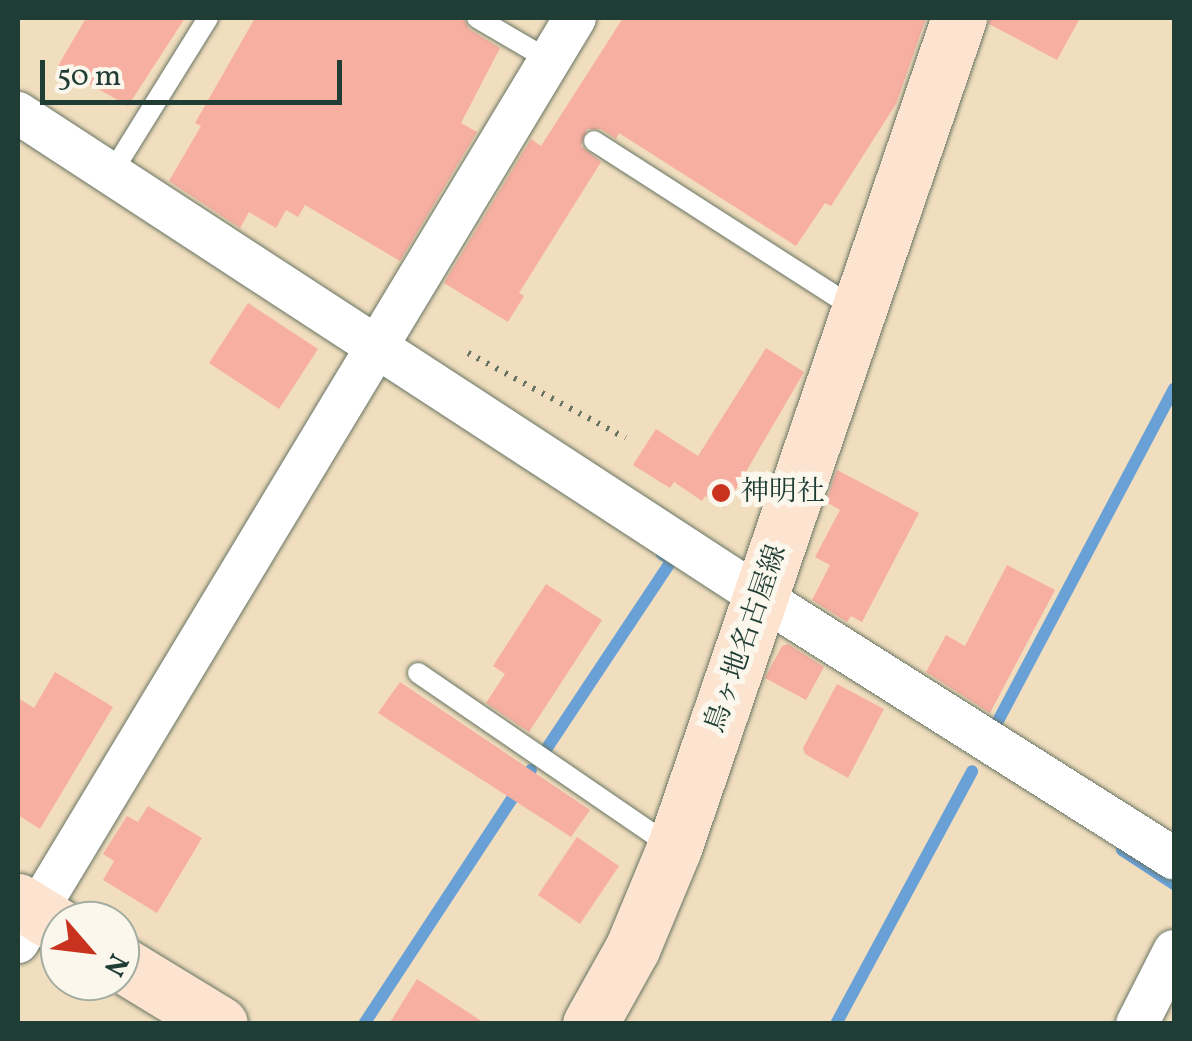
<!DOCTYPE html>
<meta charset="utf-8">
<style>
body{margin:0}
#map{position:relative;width:1192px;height:1041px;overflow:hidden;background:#f1debe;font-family:Vollkorn,"Noto Serif JP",serif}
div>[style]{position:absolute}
.stream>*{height:12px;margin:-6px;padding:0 6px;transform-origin:6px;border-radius:6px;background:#69a1d7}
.building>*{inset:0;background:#f7afa1}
.path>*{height:6px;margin-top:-3px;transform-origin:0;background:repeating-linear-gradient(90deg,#687564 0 2.5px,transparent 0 10.5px)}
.roads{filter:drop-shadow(0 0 2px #687564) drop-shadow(0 0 2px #687564)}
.lane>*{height:20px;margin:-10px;padding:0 10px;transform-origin:10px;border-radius:10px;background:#fff}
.street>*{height:42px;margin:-21px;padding:0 21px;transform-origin:21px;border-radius:21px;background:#fff}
.secondary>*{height:55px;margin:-27.5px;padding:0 27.5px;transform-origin:27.5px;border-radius:27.5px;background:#fde4d1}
.dots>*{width:28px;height:28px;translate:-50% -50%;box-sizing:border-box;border:5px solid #fbf7ec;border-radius:50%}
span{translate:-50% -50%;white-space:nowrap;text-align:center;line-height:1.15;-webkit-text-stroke:10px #fbf7ec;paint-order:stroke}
.poi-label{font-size:28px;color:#1f3d34}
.left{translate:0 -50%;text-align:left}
.street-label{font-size:28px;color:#1f3d34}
.frame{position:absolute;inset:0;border:20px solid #1f3d34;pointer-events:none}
.north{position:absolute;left:40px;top:901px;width:100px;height:100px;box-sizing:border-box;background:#fbf7ec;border:2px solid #a3ada2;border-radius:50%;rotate:118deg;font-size:28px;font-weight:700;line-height:40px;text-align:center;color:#1f3d34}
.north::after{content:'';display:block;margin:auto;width:35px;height:45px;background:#c8321e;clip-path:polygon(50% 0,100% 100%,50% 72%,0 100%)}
.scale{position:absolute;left:40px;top:60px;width:302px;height:45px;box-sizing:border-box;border:5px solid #1f3d34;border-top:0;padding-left:12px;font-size:30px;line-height:35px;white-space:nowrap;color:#1f3d34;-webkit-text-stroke:8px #fbf7ec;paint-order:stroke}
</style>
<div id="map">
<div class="stream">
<div style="left:998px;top:721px;width:376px;rotate:-62.1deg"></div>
<div style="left:547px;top:748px;width:226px;rotate:-56.4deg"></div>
<div style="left:672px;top:560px;width:12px;rotate:-149deg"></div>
<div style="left:1122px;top:850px;width:62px;rotate:33.2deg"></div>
<div style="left:364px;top:1024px;width:304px;rotate:-56.7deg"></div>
<div style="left:836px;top:1024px;width:287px;rotate:-61.7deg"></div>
</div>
<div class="building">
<div style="clip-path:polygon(86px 18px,185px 18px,128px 106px,58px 66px)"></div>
<div style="clip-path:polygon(255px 18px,463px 18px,469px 29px,500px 48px,461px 123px,477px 132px,400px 261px,305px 205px,298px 217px,286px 210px,276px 228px,249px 212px,240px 228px,169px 181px,201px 126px,195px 123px)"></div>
<div style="clip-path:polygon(623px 18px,926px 18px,896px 104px,831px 206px,825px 203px,796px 246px,619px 133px,616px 139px,601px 129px,587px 129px,581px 146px,601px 162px,519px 293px,524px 296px,508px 322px,444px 283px,531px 139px,541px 146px)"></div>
<div style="clip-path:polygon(989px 18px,1080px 18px,1057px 60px,989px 24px)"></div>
<div style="clip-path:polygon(248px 303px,318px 349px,279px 409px,209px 363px)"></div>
<div style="clip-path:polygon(766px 348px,804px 372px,725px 508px,705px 496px,702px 501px,674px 482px,670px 488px,633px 465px,656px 429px,698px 456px)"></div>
<div style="clip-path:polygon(837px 470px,919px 513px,862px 622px,851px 616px,847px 622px,812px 600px,830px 565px,815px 557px,840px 510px,826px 502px)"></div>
<div style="clip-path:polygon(1007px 565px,1055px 590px,990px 713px,926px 672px,946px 635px,965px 646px)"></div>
<div style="clip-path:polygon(546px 584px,602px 620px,529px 732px,486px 703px,505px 674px,493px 666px)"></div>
<div style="clip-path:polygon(788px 644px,824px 667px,806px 700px,765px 678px,782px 646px)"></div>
<div style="clip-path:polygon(55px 672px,113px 707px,40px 829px,18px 815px,18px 698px,34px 708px)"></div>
<div style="clip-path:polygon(400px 682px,590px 810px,571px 837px,378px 713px)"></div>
<div style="clip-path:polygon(837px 684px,884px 709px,848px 778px,805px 754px,803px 748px)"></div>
<div style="clip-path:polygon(148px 806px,202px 838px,157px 913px,103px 880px,114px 861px,103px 854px,127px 816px,138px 822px)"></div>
<div style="clip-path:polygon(577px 837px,619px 866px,580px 924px,538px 895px)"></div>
<div style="clip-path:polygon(417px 979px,486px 1024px,389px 1024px)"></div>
</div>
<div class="path">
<div style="left:468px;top:353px;width:179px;rotate:28.4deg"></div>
</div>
<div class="roads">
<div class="lane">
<div style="left:477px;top:18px;width:83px;rotate:30.3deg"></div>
<div style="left:594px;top:141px;width:313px;rotate:32.7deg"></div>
<div style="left:111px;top:174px;width:184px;rotate:-58.1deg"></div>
<div style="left:418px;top:673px;width:308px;rotate:34.4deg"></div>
</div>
<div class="street">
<div style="left:18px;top:113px;width:888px;rotate:33.1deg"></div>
<div style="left:762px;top:598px;width:487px;rotate:32.3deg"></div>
<div style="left:18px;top:942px;width:1079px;rotate:-58.92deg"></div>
<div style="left:1137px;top:1024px;width:82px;rotate:-63.1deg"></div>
</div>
<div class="secondary">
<div style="left:18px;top:901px;width:49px;rotate:31.8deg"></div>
<div style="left:120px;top:963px;width:117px;rotate:31.4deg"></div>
<div style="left:590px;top:1024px;width:86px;rotate:-60.8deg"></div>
<div style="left:632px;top:949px;width:109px;rotate:-67.4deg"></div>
<div style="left:674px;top:848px;width:878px;rotate:-71.05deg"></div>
</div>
</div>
<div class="dots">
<div style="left:721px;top:493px;background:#c8321e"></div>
</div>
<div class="poi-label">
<span class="left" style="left:741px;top:493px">神明社</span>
</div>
<div class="street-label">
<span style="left:747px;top:639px;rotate:-71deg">鳥ヶ地名古屋線</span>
</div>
<div class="frame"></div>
<div class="north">N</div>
<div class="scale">50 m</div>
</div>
